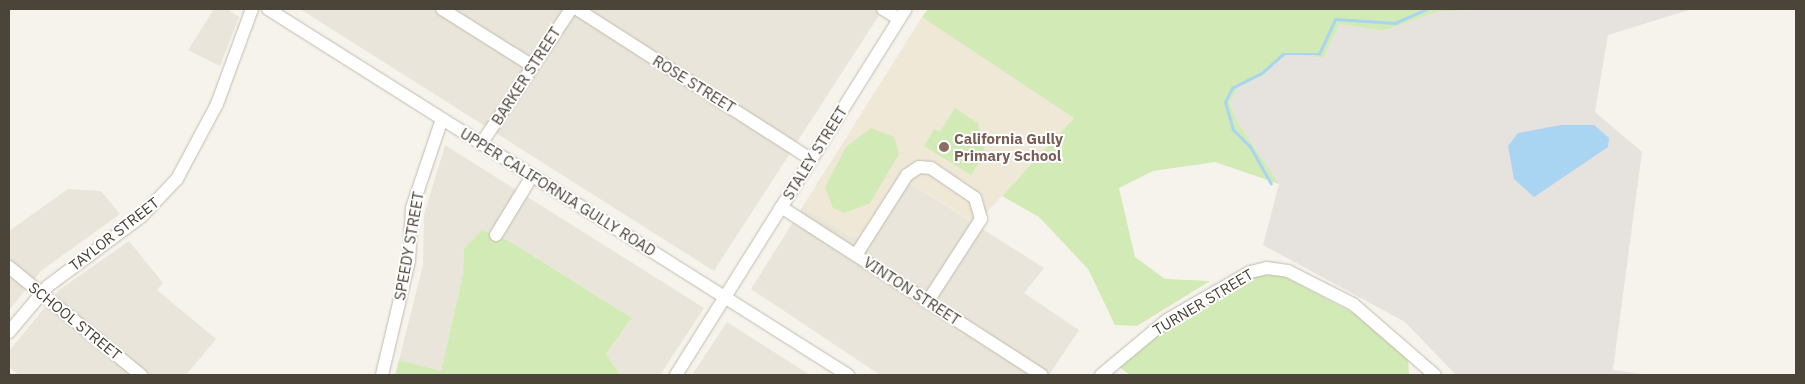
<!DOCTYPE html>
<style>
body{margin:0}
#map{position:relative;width:1805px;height:384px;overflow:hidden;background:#f6f3ec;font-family:"IBM Plex Sans",sans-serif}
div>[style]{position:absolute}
.residential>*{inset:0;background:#eae5da}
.industrial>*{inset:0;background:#e6e2dd}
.education>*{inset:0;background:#efe8d6}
.green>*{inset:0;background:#d2eab5}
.water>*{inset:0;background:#a9d4f2}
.stream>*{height:2.5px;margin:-1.25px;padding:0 1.25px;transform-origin:1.25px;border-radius:1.25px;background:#a9d4f2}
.roads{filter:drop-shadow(0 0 1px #c2bbae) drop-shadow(0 0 1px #c2bbae)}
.minor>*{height:12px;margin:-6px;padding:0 6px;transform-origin:6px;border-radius:6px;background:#fff}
.dots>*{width:14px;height:14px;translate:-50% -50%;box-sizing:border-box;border:2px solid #fff;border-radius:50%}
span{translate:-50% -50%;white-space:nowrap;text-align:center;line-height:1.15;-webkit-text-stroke:4px #fff;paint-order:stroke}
.street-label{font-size:15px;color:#4b4439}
.education-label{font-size:15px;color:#785e54;font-weight:700}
.left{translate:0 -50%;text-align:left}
.frame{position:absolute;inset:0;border:10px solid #4b4439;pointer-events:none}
</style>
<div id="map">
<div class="residential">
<div style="clip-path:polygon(214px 9px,227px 9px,239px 17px,220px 66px,188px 50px)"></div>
<div style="clip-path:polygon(300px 9px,883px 9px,714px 271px)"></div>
<div style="clip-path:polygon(445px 145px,704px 308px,660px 375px,620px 375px,606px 354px,632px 318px,511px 242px,482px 230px,464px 248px,463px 274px,441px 371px,399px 360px,423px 265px,424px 215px)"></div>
<div style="clip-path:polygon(898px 175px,1044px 268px,1024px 293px,1079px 330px,1049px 375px,880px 375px,751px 289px,805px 203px,859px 237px)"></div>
<div style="clip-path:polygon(68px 189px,101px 191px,120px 214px,41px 271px,9px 310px,9px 231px)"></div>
<div style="clip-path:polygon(129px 241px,163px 283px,157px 290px,216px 339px,186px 375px,19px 375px,9px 367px,9px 351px,59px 290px)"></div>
<div style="clip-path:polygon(727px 322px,810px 375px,692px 375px)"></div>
</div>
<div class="industrial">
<div style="clip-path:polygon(1485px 9px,1692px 9px,1608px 35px,1595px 112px,1642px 152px,1613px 370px,1650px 375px,1456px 375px,1405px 322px,1263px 245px,1279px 184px,1236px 120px,1230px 102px,1238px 87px,1263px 76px,1278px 59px,1292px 54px,1323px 58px,1340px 24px,1383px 31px,1437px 12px)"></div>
</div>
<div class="education">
<div style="clip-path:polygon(922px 17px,1074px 118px,976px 224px,898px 175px,859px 237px,852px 238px,807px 209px,805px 203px)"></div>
</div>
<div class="green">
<div style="clip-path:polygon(928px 9px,1485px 9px,1437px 12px,1383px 31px,1340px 24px,1323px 58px,1292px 54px,1278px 59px,1263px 76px,1238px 87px,1230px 102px,1236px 120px,1279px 184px,1215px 162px,1153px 171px,1119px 188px,1135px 257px,1165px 279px,1210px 281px,1137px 326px,1115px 325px,1088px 269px,1039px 217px,1002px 196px,1074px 118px,922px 17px)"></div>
<div style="clip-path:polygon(955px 108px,978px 123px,985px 153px,971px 175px,924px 146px,934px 129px,940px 132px)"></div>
<div style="clip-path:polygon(871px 128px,894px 137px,899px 154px,870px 203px,844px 213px,833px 208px,825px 187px,846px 147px)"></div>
<div style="clip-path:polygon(482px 230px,511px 242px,632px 318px,606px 354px,620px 375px,395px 375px,399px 360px,441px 371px,463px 274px,464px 248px)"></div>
<div style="clip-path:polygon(1258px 274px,1279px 274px,1371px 322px,1408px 359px,1409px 375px,1130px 375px,1119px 367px,1168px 326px)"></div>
</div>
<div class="water">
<div style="clip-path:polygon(1561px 125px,1594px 125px,1609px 138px,1608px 147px,1534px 197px,1514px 179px,1508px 146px,1518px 133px)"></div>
</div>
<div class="stream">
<div style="left:1271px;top:184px;width:43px;rotate:-119.6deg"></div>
<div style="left:1250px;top:147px;width:24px;rotate:-135deg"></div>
<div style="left:1233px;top:130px;width:29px;rotate:-106deg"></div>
<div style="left:1225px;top:102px;width:16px;rotate:-63deg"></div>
<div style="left:1232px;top:88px;width:35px;rotate:-27deg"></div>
<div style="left:1263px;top:72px;width:27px;rotate:-42deg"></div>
<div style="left:1283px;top:54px;width:36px"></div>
<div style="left:1319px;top:54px;width:38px;rotate:-65deg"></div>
<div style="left:1335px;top:19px;width:60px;rotate:3.8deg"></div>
<div style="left:1395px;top:23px;width:35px;rotate:-24deg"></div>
</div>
<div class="roads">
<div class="minor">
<div style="left:268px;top:9px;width:686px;rotate:32.25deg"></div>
<div style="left:442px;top:9px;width:105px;rotate:32.2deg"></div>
<div style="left:577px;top:9px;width:278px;rotate:32.7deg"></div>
<div style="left:883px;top:9px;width:19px;rotate:32deg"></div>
<div style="left:481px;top:144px;width:162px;rotate:-56.3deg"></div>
<div style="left:781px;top:207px;width:310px;rotate:32.8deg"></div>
<div style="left:496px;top:235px;width:69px;rotate:-58.6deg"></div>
<div style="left:856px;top:255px;width:95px;rotate:-57.5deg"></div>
<div style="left:907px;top:175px;width:14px;rotate:-34deg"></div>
<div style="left:919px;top:167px;width:12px;rotate:5deg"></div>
<div style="left:931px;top:168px;width:53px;rotate:34.3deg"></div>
<div style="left:975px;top:198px;width:22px;rotate:74deg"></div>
<div style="left:981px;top:219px;width:98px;rotate:122.9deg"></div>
<div style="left:9px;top:267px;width:171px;rotate:39.3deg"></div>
<div style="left:9px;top:332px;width:60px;rotate:-49.7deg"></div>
<div style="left:48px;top:286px;width:117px;rotate:-36.7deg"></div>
<div style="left:142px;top:216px;width:51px;rotate:-46.6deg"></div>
<div style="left:177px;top:179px;width:85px;rotate:-61.9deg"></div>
<div style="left:217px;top:104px;width:101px;rotate:-69.8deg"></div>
<div style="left:382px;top:375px;width:117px;rotate:-76.7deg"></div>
<div style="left:409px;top:261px;width:53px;rotate:-86.8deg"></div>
<div style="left:412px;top:208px;width:94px;rotate:-71.4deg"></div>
<div style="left:676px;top:375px;width:432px;rotate:-57.9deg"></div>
<div style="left:1101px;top:375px;width:86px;rotate:-39.8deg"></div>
<div style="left:1167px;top:320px;width:96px;rotate:-30deg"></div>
<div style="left:1250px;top:272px;width:17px;rotate:-13deg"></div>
<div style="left:1267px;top:268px;width:21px;rotate:8deg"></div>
<div style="left:1288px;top:271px;width:73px;rotate:26.9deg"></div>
<div style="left:1353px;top:304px;width:108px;rotate:40.9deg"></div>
</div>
</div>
<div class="dots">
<div style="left:944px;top:147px;background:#8d6e63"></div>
</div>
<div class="street-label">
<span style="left:526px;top:76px;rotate:-57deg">BARKER STREET</span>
<span style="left:694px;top:84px;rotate:32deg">ROSE STREET</span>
<span style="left:815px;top:153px;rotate:-58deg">STALEY STREET</span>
<span style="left:558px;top:192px;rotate:32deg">UPPER CALIFORNIA GULLY ROAD</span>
<span style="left:114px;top:234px;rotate:-38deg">TAYLOR STREET</span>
<span style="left:409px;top:246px;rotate:-80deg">SPEEDY STREET</span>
<span style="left:912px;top:291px;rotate:33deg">VINTON STREET</span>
<span style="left:1203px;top:302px;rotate:-31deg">TURNER STREET</span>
<span style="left:75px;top:321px;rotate:39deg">SCHOOL STREET</span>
</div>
<div class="education-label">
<span class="left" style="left:954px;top:147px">California Gully<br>Primary School</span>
</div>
<div class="frame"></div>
</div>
